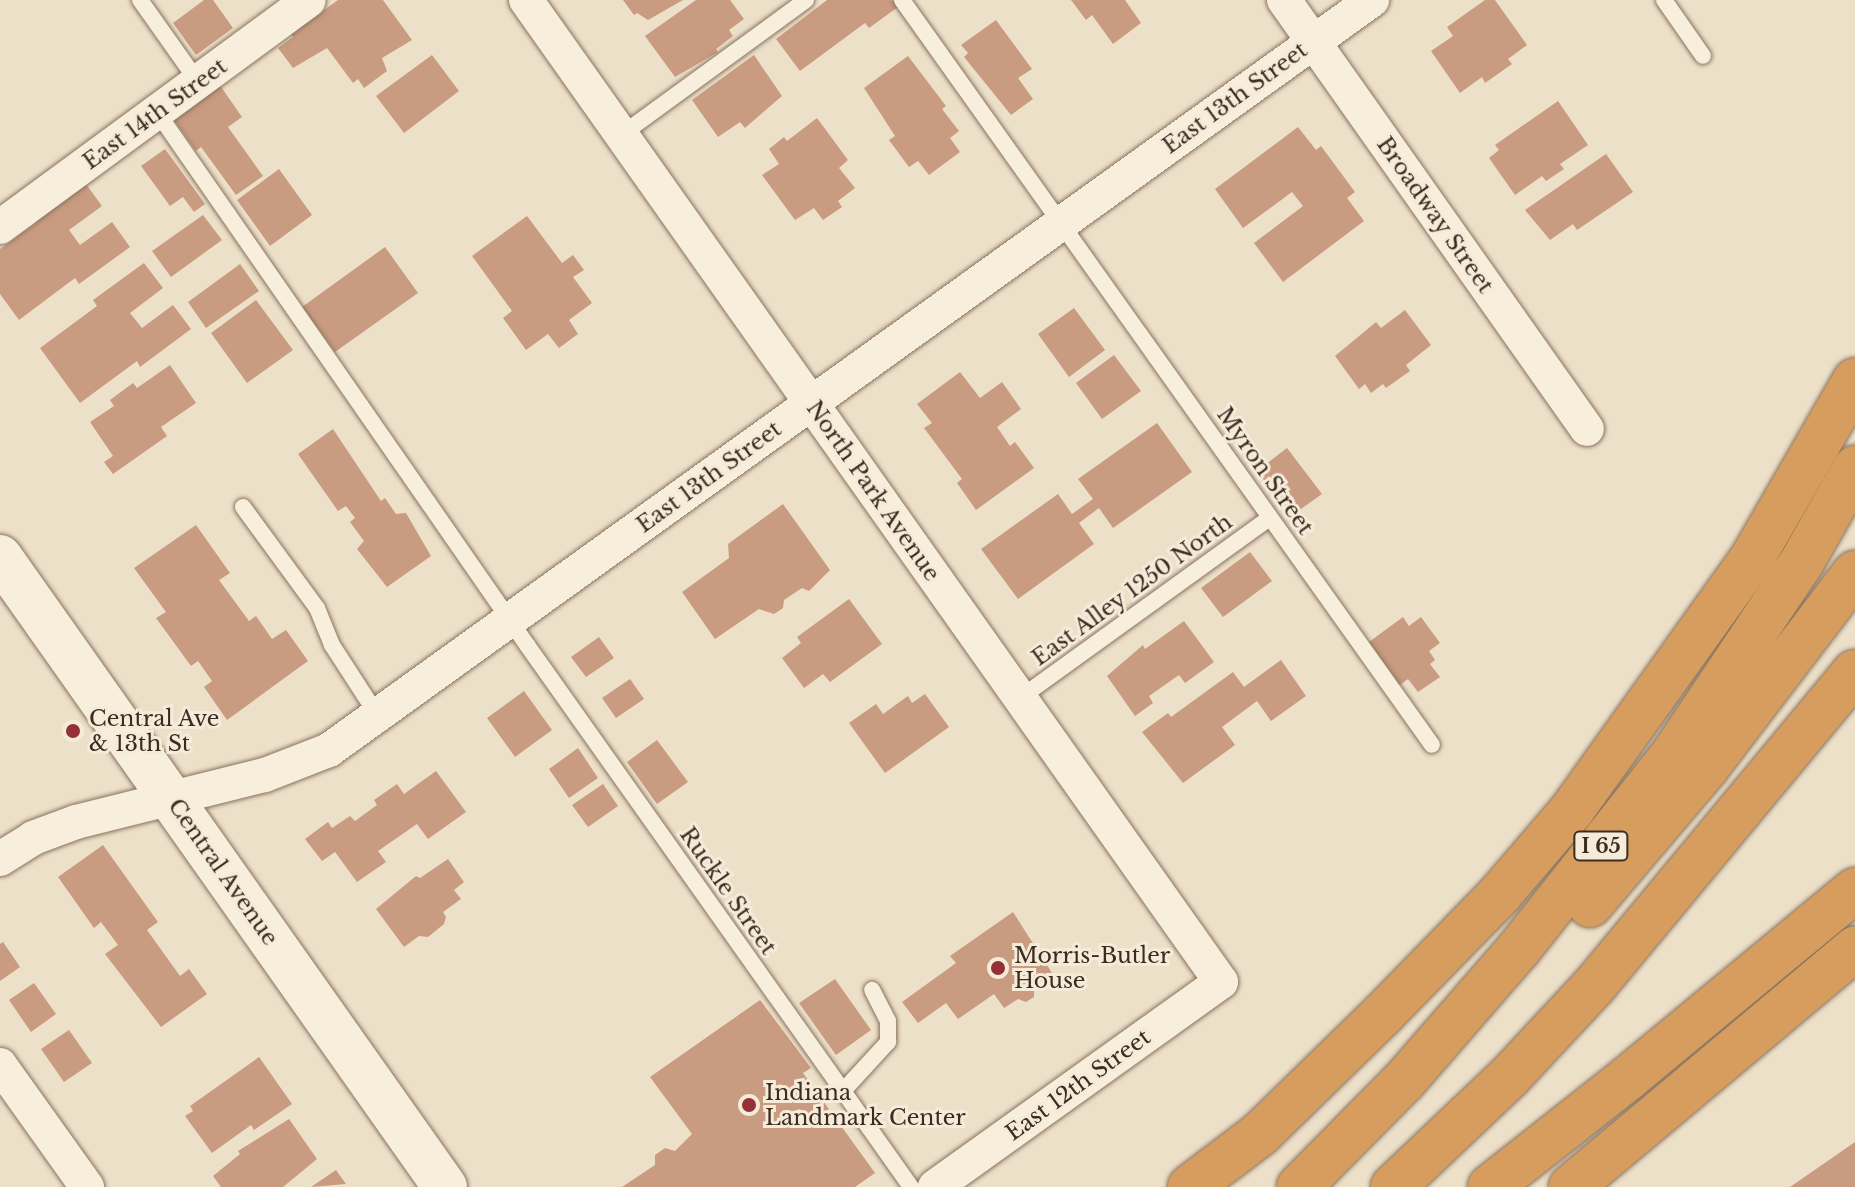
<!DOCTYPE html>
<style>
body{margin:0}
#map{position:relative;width:1855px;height:1187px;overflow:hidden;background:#ede0c9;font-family:"Libre Baskerville",serif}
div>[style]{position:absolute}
.building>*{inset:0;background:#c99b80}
.roads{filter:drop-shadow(0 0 2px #88735e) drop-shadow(0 0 2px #88735e)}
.lane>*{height:16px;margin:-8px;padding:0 8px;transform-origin:8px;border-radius:8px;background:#f8eedc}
.street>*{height:34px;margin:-17px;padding:0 17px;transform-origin:17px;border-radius:17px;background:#f8eedc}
.secondary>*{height:44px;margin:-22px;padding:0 22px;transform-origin:22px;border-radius:22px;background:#f8eedc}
.highway>*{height:44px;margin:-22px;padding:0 22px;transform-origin:22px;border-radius:22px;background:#d79d5e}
.dots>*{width:22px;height:22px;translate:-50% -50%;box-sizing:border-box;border:4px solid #f5ebd8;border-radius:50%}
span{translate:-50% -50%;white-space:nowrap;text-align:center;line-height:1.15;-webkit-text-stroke:6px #f5ebd8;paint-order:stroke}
.shield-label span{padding:2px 6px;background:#f5ebd8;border:2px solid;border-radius:6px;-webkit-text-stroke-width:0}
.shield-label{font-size:20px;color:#3a2c21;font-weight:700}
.street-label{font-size:22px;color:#3a2c21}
.poi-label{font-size:22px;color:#3a2c21}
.left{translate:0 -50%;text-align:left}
</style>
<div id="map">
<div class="building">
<div style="clip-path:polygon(204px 0,213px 0,233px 28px,196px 55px,173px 23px)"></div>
<div style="clip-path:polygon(338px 0,383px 0,412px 40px,382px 58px,387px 71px,364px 88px,358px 79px,353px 83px,327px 48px,293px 68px,278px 48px,293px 37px,291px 34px)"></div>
<div style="clip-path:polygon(623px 0,683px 0,648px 20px,637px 13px,634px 15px)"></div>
<div style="clip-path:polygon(696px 0,730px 0,744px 19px,729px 30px,733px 36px,716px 49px,718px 52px,675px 77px,645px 36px)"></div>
<div style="clip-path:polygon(827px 0,892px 0,898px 7px,869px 28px,865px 23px,800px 71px,776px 39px)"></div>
<div style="clip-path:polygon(1071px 0,1125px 0,1141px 23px,1113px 44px,1092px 15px,1086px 20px)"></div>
<div style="clip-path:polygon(1485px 0,1495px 0,1527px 45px,1508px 59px,1512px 64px,1485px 83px,1482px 77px,1460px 93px,1431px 51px,1453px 36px,1447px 27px)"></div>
<div style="clip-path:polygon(996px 20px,1032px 69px,1018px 78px,1033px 99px,1011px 115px,964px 57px,968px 53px,961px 45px)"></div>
<div style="clip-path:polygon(432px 55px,459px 91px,404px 133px,376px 96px)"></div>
<div style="clip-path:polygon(754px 55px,782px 96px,745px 128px,740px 122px,718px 137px,692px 100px)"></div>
<div style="clip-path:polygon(908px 56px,946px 106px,942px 109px,959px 131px,950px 138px,960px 152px,929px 175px,918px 161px,909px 167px,889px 140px,895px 136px,864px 88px)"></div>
<div style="clip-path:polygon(219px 84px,242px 117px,228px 127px,263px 176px,236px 195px,201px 147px,196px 151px,172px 117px)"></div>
<div style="clip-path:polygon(1558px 101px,1588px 145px,1560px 164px,1564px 169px,1546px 181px,1542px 176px,1515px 195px,1489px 158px,1499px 150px,1495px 145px)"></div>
<div style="clip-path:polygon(817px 118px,848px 160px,839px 168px,855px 188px,838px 201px,842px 207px,823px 220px,814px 208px,795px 220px,762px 175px,779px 164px,769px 149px,784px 137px,787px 141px)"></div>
<div style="clip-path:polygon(1298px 127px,1316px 150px,1321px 146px,1355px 192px,1347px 198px,1364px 221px,1283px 282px,1254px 243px,1303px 206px,1292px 192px,1243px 228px,1215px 189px)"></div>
<div style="clip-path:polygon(165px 149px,205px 204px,194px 212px,183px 197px,170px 206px,141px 166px)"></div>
<div style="clip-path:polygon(1606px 154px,1633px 192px,1577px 230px,1573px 224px,1550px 240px,1525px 210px)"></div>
<div style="clip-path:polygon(279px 169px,312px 215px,270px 246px,237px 200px)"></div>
<div style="clip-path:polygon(83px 180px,102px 206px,69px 230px,80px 245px,112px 222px,130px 247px,79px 284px,75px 278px,19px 320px,0 294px,0 249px,36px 223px,32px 217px)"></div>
<div style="clip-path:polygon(203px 215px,222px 240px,171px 277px,152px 251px)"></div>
<div style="clip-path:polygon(527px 216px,562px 263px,573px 255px,584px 270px,573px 277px,592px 303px,569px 320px,578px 334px,559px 348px,548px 334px,526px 350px,503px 318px,512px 311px,472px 256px)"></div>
<div style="clip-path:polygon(385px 247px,418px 293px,335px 352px,302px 307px)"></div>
<div style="clip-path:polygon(144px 263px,163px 288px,130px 313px,142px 328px,173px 305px,191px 329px,140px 367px,137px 361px,80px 403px,40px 348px,97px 306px,93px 300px)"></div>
<div style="clip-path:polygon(240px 264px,259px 291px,206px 328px,188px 302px)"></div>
<div style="clip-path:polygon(256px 300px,293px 350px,247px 383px,211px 333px)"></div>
<div style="clip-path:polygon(1074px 308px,1105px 350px,1069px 377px,1038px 334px)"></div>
<div style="clip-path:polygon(1405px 310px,1431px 345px,1406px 365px,1410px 371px,1386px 388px,1383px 384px,1371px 393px,1365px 384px,1359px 389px,1335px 356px,1376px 322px,1381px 328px)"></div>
<div style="clip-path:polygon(1114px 355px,1141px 391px,1102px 419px,1076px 383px)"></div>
<div style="clip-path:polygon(170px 365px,196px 403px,161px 427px,167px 436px,113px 474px,104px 462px,113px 456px,90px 422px,114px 406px,110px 400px,133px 383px,137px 388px)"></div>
<div style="clip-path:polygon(960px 372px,980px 398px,1002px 382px,1021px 409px,997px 427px,1010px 446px,1015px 442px,1034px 468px,976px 510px,957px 483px,962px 479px,924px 428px,932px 423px,917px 404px)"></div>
<div style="clip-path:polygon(1157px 423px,1192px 472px,1113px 528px,1099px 508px,1079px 523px,1094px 544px,1018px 599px,981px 549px,1058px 494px,1072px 514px,1093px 499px,1078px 479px)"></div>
<div style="clip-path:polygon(333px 429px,381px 501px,385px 498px,396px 514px,406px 513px,431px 556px,387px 587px,357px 549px,364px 541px,350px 522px,355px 518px,346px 506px,338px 511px,298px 454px)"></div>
<div style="clip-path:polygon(1287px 448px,1322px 494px,1291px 516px,1257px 471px)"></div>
<div style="clip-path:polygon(783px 504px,830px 570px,809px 591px,802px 588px,784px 600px,783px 608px,774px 614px,759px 609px,715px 639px,682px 592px,729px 558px,728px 544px)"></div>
<div style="clip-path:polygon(196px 525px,230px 573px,219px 580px,249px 621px,256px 616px,272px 639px,286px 630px,308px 661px,227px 720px,204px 687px,212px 681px,198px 661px,191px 666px,156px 618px,166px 612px,134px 568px)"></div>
<div style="clip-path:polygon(1250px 552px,1272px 581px,1223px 617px,1201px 588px)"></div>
<div style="clip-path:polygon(849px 599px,882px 644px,830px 682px,823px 674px,804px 688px,782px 658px,801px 643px,797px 637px)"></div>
<div style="clip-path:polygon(1403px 617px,1409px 626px,1421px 617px,1440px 643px,1429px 651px,1435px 660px,1430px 664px,1440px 677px,1418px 692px,1408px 679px,1400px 685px,1369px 642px)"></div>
<div style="clip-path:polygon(1184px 621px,1214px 662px,1185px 683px,1179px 675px,1149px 696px,1153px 703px,1135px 716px,1107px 676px,1143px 645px,1145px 649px)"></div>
<div style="clip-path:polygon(599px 637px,614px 658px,586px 677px,571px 657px)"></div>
<div style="clip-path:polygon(1281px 660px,1306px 696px,1271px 721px,1257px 701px,1222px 727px,1235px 745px,1183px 783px,1142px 732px,1168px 713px,1171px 717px,1233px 672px,1244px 687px)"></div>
<div style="clip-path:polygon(630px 679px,644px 699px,616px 718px,602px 698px)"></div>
<div style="clip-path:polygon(524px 691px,552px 730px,515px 757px,487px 718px)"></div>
<div style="clip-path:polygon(925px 694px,949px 727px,885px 773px,849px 723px,876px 704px,883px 714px,908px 696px,912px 703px)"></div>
<div style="clip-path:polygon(657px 740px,688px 782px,657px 804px,627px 762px)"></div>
<div style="clip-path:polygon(578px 748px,598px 778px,569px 798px,549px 769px)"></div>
<div style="clip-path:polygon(436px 771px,466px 812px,428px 839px,417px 824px,378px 851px,386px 862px,357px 882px,335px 852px,322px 861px,305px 839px,328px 822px,332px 828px,350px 816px,355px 821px,377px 805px,374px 800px,397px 784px,404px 794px)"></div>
<div style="clip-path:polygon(603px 784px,618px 806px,588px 827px,572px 805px)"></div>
<div style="clip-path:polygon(103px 845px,158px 922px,147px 930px,180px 976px,189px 969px,207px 994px,161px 1027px,105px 954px,118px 945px,101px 922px,94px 928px,58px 877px)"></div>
<div style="clip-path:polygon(448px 859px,464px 882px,454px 890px,461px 899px,443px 912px,446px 917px,444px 924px,428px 937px,419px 936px,404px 947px,376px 909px,416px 876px,420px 878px)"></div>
<div style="clip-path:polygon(1013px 912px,1052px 973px,1034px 986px,1034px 997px,1026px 1002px,1018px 999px,1004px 1008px,994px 994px,958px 1019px,946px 1003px,918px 1023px,902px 1002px,956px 963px,950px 956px)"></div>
<div style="clip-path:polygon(3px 942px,20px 967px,0 981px,0 944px)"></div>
<div style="clip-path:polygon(835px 979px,871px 1030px,836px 1055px,799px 1003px)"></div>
<div style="clip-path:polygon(34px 983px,56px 1014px,31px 1032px,9px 1000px)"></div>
<div style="clip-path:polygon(760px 1000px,811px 1068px,803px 1073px,875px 1173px,855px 1187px,622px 1187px,655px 1165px,655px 1155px,665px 1148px,675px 1151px,692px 1134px,650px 1077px)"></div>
<div style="clip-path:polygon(69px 1030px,92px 1063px,64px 1082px,41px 1049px)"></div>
<div style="clip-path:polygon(259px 1057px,292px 1104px,254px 1130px,251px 1125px,212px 1153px,185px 1116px,193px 1111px,190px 1106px)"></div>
<div style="clip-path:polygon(289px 1119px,317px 1159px,283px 1187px,221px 1187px,213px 1176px,240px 1154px,238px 1151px)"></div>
<div style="clip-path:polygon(1855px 1142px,1855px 1187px,1790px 1187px)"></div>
<div style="clip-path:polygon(336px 1170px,346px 1184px,311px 1187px)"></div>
</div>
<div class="roads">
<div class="lane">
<div style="left:140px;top:0;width:100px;rotate:54.7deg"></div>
<div style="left:902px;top:0;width:914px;rotate:54.57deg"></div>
<div style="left:1664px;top:0;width:68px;rotate:55.1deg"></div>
<div style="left:157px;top:112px;width:649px;rotate:55.23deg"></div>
<div style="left:527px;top:645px;width:664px;rotate:54.68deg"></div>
<div style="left:621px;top:135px;width:229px;rotate:-36.1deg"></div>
<div style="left:243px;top:507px;width:125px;rotate:53.8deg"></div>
<div style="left:317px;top:608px;width:40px;rotate:68deg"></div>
<div style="left:332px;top:645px;width:85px;rotate:57.1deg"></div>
<div style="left:1020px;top:698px;width:308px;rotate:-35.8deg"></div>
<div style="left:843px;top:1091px;width:67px;rotate:-47.4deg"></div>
<div style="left:888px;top:1042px;width:21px;rotate:-90deg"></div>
<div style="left:888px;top:1021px;width:35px;rotate:-117deg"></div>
</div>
<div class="street">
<div style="left:526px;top:0;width:1203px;rotate:54.71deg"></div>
<div style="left:1221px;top:982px;width:352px;rotate:144.4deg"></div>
<div style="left:1284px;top:0;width:525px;rotate:54.77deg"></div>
<div style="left:0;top:227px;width:383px;rotate:-36.3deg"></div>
<div style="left:0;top:859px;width:39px;rotate:-32deg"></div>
<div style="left:33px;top:838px;width:46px;rotate:-20.4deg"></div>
<div style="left:76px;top:822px;width:195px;rotate:-14deg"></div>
<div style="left:265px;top:775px;width:69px;rotate:-21.3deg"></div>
<div style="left:329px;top:750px;width:1285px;rotate:-35.72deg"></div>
<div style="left:0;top:1065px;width:150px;rotate:54.5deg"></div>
</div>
<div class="secondary">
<div style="left:0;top:557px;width:771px;rotate:54.76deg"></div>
</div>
<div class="highway">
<div style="left:1590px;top:905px;width:181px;rotate:-49.7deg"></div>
<div style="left:1707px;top:767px;width:244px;rotate:-52.7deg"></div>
<div style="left:1190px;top:1187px;width:88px;rotate:-37.1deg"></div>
<div style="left:1260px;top:1134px;width:172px;rotate:-44.3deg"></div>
<div style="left:1383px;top:1014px;width:168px;rotate:-45.7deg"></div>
<div style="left:1500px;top:894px;width:111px;rotate:-49.4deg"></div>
<div style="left:1572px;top:810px;width:311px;rotate:-54.4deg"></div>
<div style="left:1753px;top:557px;width:204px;rotate:-60deg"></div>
<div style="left:1299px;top:1187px;width:149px;rotate:-45.3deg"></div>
<div style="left:1404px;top:1081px;width:174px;rotate:-49deg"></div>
<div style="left:1518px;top:950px;width:251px;rotate:-51.6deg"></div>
<div style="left:1674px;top:753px;width:232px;rotate:-56.2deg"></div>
<div style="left:1803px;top:560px;width:106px;rotate:-60.5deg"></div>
<div style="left:1393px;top:1187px;width:161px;rotate:-43.5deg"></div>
<div style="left:1510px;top:1076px;width:123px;rotate:-47deg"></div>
<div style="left:1594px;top:986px;width:408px;rotate:-50.3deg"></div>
<div style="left:1490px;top:1187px;width:176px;rotate:-38.3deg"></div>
<div style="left:1628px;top:1078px;width:295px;rotate:-39.6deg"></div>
<div style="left:1571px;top:1187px;width:371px;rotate:-40deg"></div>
</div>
</div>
<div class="dots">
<div style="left:73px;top:731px;background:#953036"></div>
<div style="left:998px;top:968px;background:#953036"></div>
<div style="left:749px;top:1105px;background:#953036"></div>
</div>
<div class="shield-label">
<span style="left:1601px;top:846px">I 65</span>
</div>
<div class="street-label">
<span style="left:1235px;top:98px;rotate:-36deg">East 13th Street</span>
<span style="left:155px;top:114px;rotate:-36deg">East 14th Street</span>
<span style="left:1435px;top:215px;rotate:55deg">Broadway Street</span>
<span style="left:1265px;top:471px;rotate:55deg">Myron Street</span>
<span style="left:709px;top:477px;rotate:-36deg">East 13th Street</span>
<span style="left:873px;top:491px;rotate:55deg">North Park Avenue</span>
<span style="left:1132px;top:590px;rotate:-36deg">East Alley 1250 North</span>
<span style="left:223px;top:872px;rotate:55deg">Central Avenue</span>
<span style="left:728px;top:891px;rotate:55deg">Ruckle Street</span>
<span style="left:1078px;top:1085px;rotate:-36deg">East 12th Street</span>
</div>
<div class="poi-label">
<span class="left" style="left:89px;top:731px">Central Ave<br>&amp; 13th St</span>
<span class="left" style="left:1014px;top:968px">Morris-Butler<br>House</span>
<span class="left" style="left:765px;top:1105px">Indiana<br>Landmark Center</span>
</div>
</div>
